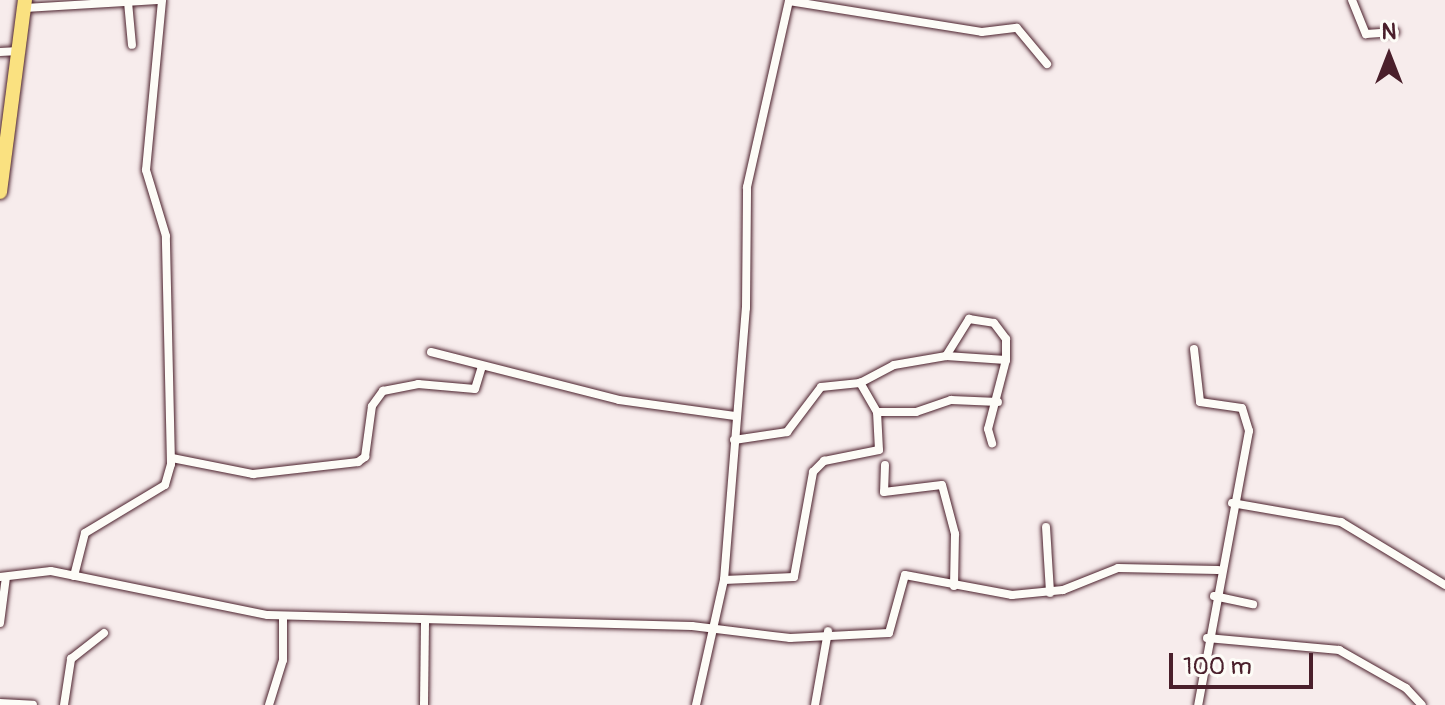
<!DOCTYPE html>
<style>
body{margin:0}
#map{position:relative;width:1445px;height:705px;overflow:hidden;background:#f7ecec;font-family:Pangolin,sans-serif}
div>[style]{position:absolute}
.roads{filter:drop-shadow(0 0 2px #4a1f2b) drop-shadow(0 0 2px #4a1f2b)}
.street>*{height:8px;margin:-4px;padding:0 4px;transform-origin:4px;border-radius:4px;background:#fdfcf7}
.highway>*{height:14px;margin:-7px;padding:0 7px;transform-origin:7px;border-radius:7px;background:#fae180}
span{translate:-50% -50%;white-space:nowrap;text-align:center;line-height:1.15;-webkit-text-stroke:7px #fdfcf7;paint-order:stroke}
.north{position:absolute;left:1349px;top:16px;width:80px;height:80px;-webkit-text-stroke:6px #fdfcf7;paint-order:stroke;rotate:0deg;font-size:22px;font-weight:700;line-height:32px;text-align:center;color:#4a1f2b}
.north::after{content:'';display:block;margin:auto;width:28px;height:36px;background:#4a1f2b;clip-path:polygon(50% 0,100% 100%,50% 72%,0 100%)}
.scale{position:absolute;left:1169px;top:653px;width:144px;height:36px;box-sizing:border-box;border:4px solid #4a1f2b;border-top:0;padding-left:10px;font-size:24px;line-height:28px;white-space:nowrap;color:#4a1f2b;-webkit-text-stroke:6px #fdfcf7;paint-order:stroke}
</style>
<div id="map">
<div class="roads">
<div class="street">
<div style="left:1352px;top:0;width:37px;rotate:68deg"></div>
<div style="left:1366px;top:34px;width:29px;rotate:-4deg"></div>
<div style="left:789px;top:1px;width:195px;rotate:9.1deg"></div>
<div style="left:982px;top:32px;width:35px;rotate:-7deg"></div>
<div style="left:1017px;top:28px;width:47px;rotate:50.2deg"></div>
<div style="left:128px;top:2px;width:43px;rotate:84.7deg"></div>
<div style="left:25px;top:8px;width:133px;rotate:-3.4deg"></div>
<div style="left:0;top:52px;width:19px;rotate:-3deg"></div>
<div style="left:1194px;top:349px;width:53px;rotate:83.5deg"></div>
<div style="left:1200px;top:402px;width:42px;rotate:8.1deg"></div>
<div style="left:1242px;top:408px;width:24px;rotate:73deg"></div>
<div style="left:1249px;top:431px;width:279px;rotate:100.5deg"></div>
<div style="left:431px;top:352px;width:194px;rotate:14.3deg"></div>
<div style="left:619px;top:400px;width:117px;rotate:7.9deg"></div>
<div style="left:946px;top:356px;width:60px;rotate:3.8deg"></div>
<div style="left:1006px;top:360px;width:71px;rotate:104.6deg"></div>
<div style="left:988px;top:429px;width:15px;rotate:74deg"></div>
<div style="left:877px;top:412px;width:39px"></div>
<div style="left:916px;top:412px;width:37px;rotate:-19deg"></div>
<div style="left:951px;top:400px;width:47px;rotate:2.4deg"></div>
<div style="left:734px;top:440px;width:54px;rotate:-8.6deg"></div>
<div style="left:787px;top:432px;width:56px;rotate:-52.9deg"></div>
<div style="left:821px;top:387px;width:39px;rotate:-6deg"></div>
<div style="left:860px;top:383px;width:38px;rotate:-28deg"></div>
<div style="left:894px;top:365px;width:53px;rotate:-9.8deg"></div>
<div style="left:946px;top:356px;width:44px;rotate:-58.1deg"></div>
<div style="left:969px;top:319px;width:25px;rotate:9deg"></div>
<div style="left:994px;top:323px;width:20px;rotate:53deg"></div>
<div style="left:1006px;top:339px;width:21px;rotate:90deg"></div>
<div style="left:172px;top:458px;width:83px;rotate:11.2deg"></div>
<div style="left:253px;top:474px;width:106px;rotate:-6.5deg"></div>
<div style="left:358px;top:462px;width:9px;rotate:-36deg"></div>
<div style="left:365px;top:457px;width:51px;rotate:-82.2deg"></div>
<div style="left:372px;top:406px;width:19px;rotate:-54deg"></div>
<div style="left:383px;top:391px;width:36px;rotate:-11deg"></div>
<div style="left:418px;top:384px;width:57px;rotate:5deg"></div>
<div style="left:475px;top:389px;width:24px;rotate:-73deg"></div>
<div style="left:885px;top:465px;width:27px;rotate:92deg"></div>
<div style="left:884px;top:492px;width:58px;rotate:-6.9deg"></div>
<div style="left:942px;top:485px;width:51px;rotate:75.1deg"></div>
<div style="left:955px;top:534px;width:52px;rotate:91.1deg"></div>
<div style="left:1232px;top:503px;width:111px;rotate:9.9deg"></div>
<div style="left:1341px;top:522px;width:122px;rotate:31.2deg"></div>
<div style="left:1046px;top:527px;width:66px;rotate:86.5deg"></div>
<div style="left:74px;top:576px;width:44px;rotate:-75.7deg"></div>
<div style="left:85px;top:533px;width:93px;rotate:-31deg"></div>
<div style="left:165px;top:485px;width:22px;rotate:-74deg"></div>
<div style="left:171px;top:464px;width:228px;rotate:-91.3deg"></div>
<div style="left:166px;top:236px;width:69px;rotate:-106.9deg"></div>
<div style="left:146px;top:170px;width:171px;rotate:-84.6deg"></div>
<div style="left:0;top:577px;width:51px;rotate:-6.7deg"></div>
<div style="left:51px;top:571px;width:221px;rotate:11.5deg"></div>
<div style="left:268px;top:615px;width:424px;rotate:1.5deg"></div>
<div style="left:692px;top:626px;width:99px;rotate:7deg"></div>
<div style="left:790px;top:638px;width:99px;rotate:-2.9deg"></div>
<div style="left:889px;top:633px;width:60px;rotate:-74.6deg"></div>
<div style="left:905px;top:575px;width:109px;rotate:10.6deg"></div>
<div style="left:1012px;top:595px;width:51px;rotate:-5.6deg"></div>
<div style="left:1063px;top:590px;width:59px;rotate:-21.8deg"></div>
<div style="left:1118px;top:568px;width:100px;rotate:1.1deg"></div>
<div style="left:724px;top:580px;width:70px;rotate:-2.5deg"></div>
<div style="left:794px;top:577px;width:107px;rotate:-79.7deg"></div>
<div style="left:813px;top:472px;width:16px;rotate:-45deg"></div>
<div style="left:824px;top:461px;width:56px;rotate:-11.3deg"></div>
<div style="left:879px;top:450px;width:38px;rotate:-93deg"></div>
<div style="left:877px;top:412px;width:34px;rotate:-120deg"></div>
<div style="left:1214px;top:596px;width:40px;rotate:12deg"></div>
<div style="left:0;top:623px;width:46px;rotate:-82.6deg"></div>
<div style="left:1207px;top:638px;width:133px;rotate:5.2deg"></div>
<div style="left:1339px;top:650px;width:77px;rotate:29.6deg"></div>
<div style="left:1406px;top:688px;width:23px;rotate:47deg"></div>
<div style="left:0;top:703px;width:33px;rotate:3deg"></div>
<div style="left:64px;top:705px;width:47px;rotate:-81.3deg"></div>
<div style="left:71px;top:659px;width:42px;rotate:-38.2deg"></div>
<div style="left:269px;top:705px;width:47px;rotate:-72.7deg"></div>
<div style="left:283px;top:660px;width:44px;rotate:-90deg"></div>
<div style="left:424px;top:705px;width:83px;rotate:-89.3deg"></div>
<div style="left:696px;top:705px;width:128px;rotate:-77.4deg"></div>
<div style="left:724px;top:580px;width:273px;rotate:-85.4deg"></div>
<div style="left:746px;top:308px;width:121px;rotate:-89.5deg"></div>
<div style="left:747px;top:187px;width:192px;rotate:-77.3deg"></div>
<div style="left:815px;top:705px;width:75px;rotate:-80deg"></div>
</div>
<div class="highway">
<div style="left:0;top:192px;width:194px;rotate:-82.6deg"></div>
</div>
</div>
<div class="north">N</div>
<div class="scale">100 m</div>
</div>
